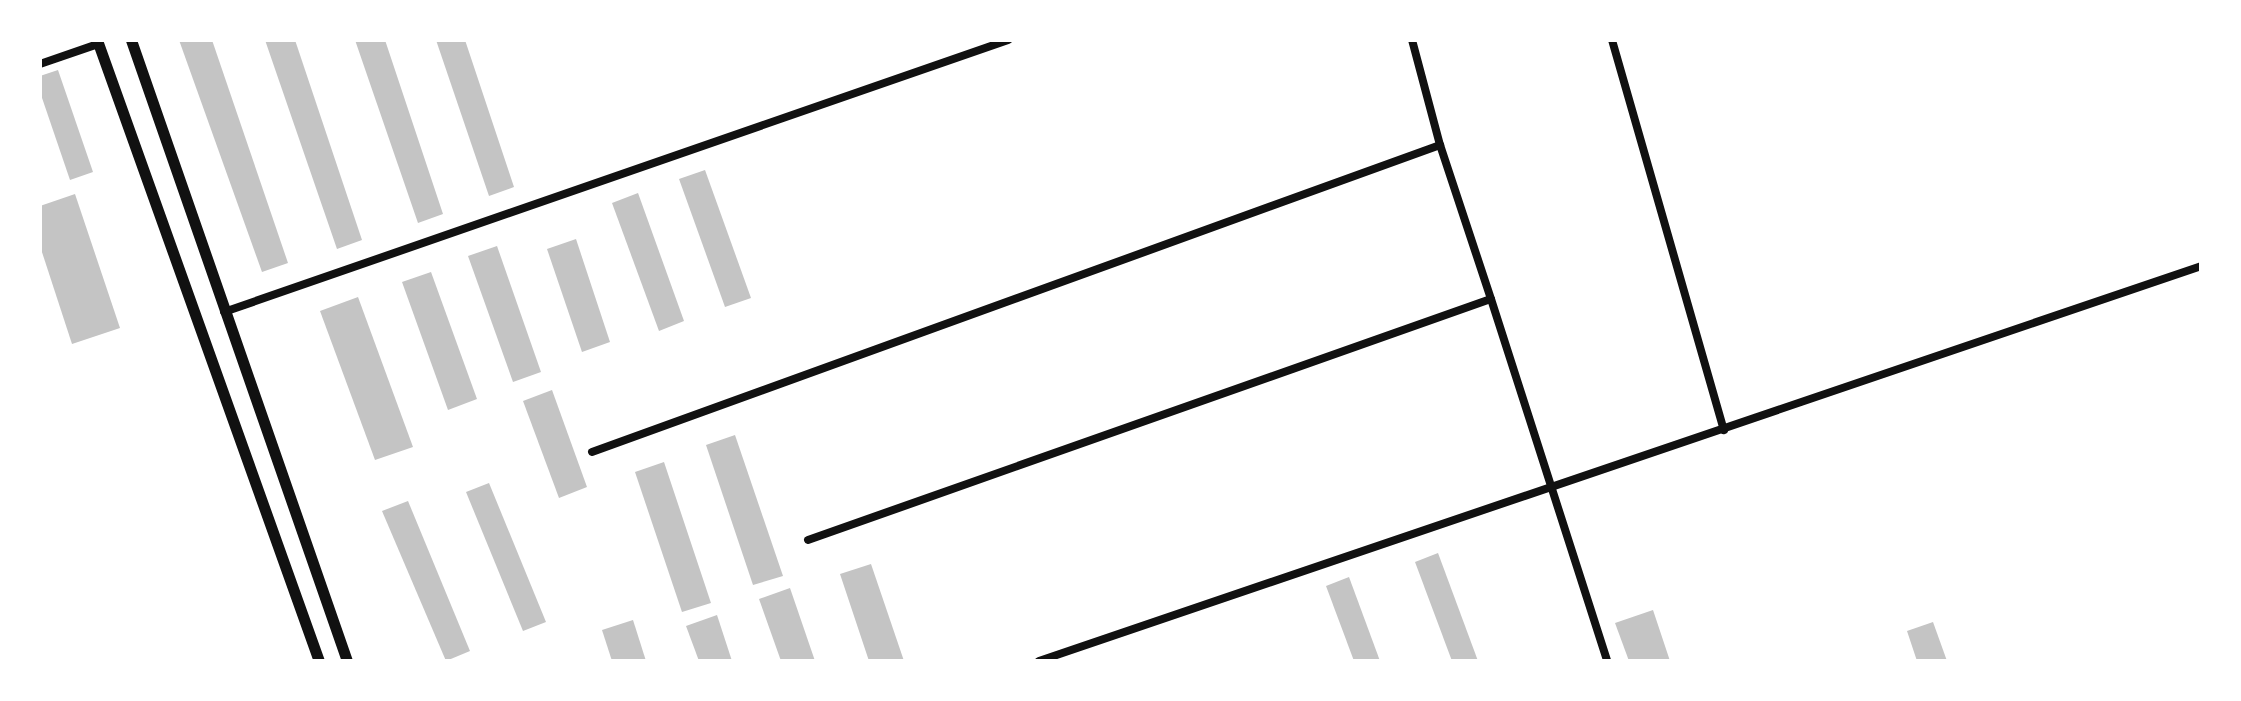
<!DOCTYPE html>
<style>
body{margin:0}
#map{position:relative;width:2241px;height:701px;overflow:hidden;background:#fff;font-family:"Fira Sans",sans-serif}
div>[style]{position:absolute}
.building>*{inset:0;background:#c4c4c4}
.minor>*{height:8px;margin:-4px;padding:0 4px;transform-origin:4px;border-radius:4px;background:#111}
.secondary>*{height:11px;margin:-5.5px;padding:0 5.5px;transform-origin:5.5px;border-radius:5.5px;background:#111}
span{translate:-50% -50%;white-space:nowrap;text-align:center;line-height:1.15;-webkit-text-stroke:6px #fff;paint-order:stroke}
.frame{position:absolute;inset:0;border:42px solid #fff;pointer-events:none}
</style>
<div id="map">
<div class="building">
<div style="clip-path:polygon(179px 40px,212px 40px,288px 263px,262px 272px)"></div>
<div style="clip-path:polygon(265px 40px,295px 40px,362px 240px,337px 249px)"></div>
<div style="clip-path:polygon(355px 40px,385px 40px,443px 214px,418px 223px)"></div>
<div style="clip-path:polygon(436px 40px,465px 40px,514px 187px,489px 196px)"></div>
<div style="clip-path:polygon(58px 70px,93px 172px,70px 180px,40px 92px,40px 76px)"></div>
<div style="clip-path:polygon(705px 170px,751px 298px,725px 307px,679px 179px)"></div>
<div style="clip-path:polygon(638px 193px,684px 321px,659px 331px,612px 203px)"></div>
<div style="clip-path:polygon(75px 194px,120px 328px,72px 344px,40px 246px,40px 206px)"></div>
<div style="clip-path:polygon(576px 239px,610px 342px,582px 352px,547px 249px)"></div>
<div style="clip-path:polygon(497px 246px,541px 372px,513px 382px,468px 256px)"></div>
<div style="clip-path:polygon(431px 272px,477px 399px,448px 410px,402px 282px)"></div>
<div style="clip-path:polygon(358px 297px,413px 447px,375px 460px,320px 311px)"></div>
<div style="clip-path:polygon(552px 390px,587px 487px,559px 498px,523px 401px)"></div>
<div style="clip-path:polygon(735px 435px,783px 576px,753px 585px,706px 445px)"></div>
<div style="clip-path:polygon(664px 462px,711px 603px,682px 612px,635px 472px)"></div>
<div style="clip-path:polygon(489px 483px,546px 622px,523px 631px,466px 492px)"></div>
<div style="clip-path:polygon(408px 501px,470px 651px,446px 661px,382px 511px)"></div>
<div style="clip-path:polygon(1438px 553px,1478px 661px,1452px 661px,1415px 562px)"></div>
<div style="clip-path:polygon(871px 564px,904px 661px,869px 661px,840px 574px)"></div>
<div style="clip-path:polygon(1349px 577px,1380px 661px,1354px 661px,1326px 586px)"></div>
<div style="clip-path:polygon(790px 588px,815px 661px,781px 661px,759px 599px)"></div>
<div style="clip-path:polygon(1653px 610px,1670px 661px,1629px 661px,1615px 623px)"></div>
<div style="clip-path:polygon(717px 615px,732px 661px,699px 661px,686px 626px)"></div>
<div style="clip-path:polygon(633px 620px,646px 661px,612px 661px,602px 630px)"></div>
<div style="clip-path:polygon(1933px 622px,1947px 661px,1917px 661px,1907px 631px)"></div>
</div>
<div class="minor">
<div style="left:1612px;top:40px;width:406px;rotate:74deg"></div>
<div style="left:40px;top:64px;width:61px;rotate:-19deg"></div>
<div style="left:1491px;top:299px;width:380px;rotate:72.2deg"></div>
<div style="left:224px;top:312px;width:830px;rotate:-19.13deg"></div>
<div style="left:592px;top:452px;width:902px;rotate:-19.9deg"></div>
<div style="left:1440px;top:145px;width:109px;rotate:-104.9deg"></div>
<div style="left:808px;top:540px;width:724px;rotate:-19.44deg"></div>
<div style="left:1491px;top:299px;width:162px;rotate:-108.3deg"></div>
<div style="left:1039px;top:661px;width:1227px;rotate:-18.77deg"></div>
</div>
<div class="secondary">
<div style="left:97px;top:40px;width:659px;rotate:70.33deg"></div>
<div style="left:131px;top:40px;width:657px;rotate:70.82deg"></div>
</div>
<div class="frame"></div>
</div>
